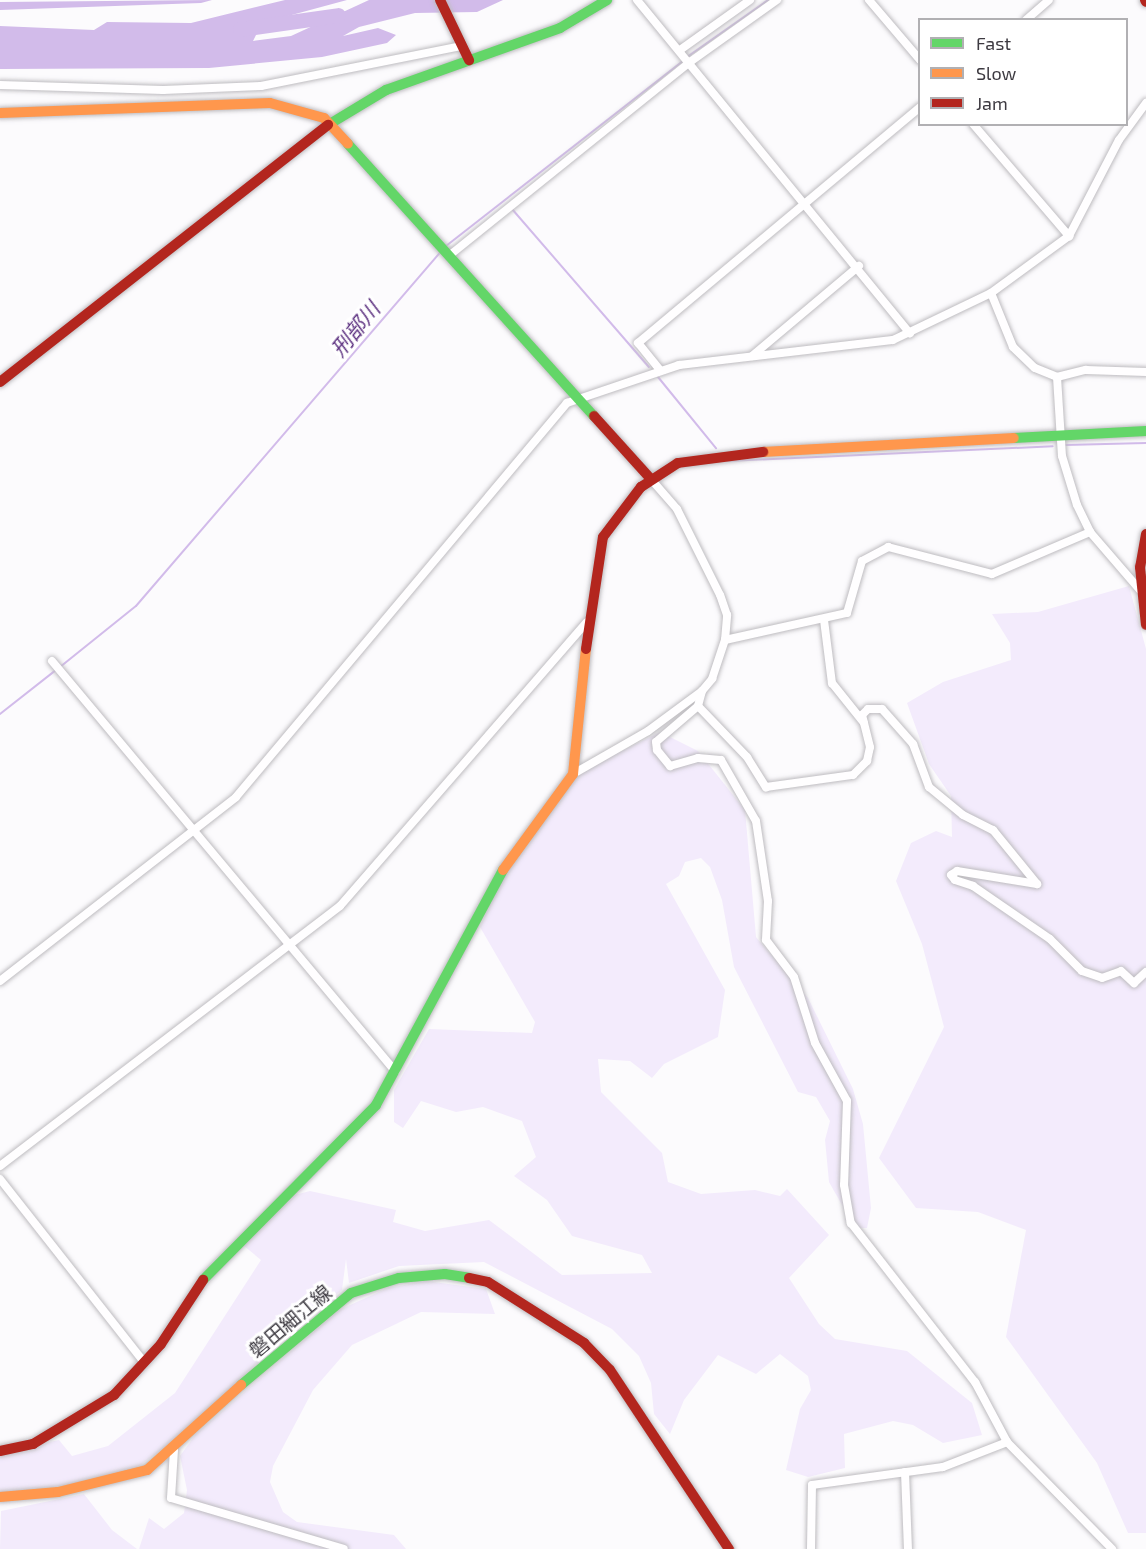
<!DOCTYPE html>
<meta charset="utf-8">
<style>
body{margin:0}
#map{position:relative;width:1146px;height:1549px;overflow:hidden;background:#fcfbfd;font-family:"Exo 2","Noto Sans JP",sans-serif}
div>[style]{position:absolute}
.green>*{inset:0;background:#f3ebfc}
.water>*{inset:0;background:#d2bbea}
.stream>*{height:2px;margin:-1px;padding:0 1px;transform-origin:1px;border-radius:1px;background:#d2bbea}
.river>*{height:15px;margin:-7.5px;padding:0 7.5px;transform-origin:7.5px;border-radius:7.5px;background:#d2bbea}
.roads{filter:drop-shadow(0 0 2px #bebcc0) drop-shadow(0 0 2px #bebcc0)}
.street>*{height:8px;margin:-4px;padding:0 4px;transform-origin:4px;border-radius:4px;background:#fffeff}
.fast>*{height:10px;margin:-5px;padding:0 5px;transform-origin:5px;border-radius:5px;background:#63d668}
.slow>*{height:10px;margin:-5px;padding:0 5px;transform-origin:5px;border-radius:5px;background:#ff974d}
.jam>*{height:10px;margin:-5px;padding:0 5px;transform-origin:5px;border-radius:5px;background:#b3261e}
span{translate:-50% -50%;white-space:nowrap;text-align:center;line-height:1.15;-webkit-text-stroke:6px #fff;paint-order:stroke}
.street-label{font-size:20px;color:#3d3a41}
.water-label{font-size:21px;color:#5d3281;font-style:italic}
.legend{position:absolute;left:918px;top:18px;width:210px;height:108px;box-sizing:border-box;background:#fff;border:2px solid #b1b0b3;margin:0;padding:8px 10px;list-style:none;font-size:18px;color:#3d3a41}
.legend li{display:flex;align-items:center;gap:12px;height:30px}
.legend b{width:30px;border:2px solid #b1b0b3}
</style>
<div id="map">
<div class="green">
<div style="clip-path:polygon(1129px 586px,1146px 649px,1146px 1533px,1128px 1533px,1097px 1463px,1006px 1337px,1026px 1230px,978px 1212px,916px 1208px,879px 1158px,944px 1027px,922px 944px,896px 881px,911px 843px,936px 831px,952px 837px,951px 796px,929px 764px,907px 703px,943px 682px,1011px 660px,1010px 643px,992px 614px,1038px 612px)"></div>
<div style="clip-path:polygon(660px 732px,698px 751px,745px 810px,756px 937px,808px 998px,853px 1089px,863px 1124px,871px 1208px,867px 1228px,855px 1228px,829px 1182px,825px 1140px,830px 1121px,816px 1097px,798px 1092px,734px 967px,722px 900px,710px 867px,701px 858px,685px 862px,679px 876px,666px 884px,725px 990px,718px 1037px,664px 1064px,652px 1078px,630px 1061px,598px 1059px,601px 1092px,662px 1153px,668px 1182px,701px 1194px,755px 1190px,780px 1196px,787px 1189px,829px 1235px,789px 1278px,819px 1324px,835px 1339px,907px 1351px,972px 1403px,982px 1435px,943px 1443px,913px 1425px,893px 1421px,844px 1434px,845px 1468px,808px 1477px,786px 1470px,800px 1409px,811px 1390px,808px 1376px,780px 1354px,756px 1374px,718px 1355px,684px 1400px,670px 1434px,654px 1414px,651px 1383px,639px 1356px,612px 1329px,484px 1262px,399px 1266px,349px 1283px,346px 1259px,342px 1290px,283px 1338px,179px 1437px,125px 1476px,0 1495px,0 1453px,59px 1440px,72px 1456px,108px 1446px,175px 1393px,261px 1260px,238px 1241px,287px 1197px,310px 1191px,396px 1210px,393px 1222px,425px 1231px,489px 1220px,562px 1275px,652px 1273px,642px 1255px,572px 1236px,547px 1200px,514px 1176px,536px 1157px,522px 1121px,483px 1107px,456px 1112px,421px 1101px,403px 1128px,394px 1122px,394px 1090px,429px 1029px,532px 1033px,535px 1022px,480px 927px,498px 886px,580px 772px)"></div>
<div style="clip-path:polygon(426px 1281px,486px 1289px,495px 1314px,421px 1312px,352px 1345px,313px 1390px,273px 1466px,270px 1482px,283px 1512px,297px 1522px,394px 1535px,406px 1549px,139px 1549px,149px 1518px,164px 1529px,184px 1513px,187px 1490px,180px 1456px,196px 1434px,339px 1310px,388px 1288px)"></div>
<div style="clip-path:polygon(84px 1494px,112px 1530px,137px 1549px,0 1549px,1px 1511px)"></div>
</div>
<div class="water">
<div style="clip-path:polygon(212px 0,201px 3px,0 10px,0 2px)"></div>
<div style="clip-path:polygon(285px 0,347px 0,262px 23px,253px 41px,291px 36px,369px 0,503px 0,477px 12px,415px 13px,359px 27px,343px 36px,378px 28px,396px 35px,387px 43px,322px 57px,209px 68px,0 69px,0 26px,94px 30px,107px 22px,191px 23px)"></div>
</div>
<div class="stream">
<div style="left:687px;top:57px;width:99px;rotate:-35.1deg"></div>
<div style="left:512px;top:209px;width:209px;rotate:49.1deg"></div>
<div style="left:446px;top:246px;width:301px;rotate:-38deg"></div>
<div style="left:658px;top:377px;width:92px;rotate:50.8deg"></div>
<div style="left:1065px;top:445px;width:81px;rotate:-1.4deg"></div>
<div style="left:727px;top:461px;width:326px;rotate:-2.6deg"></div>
<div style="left:60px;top:667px;width:97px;rotate:-38.8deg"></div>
<div style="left:136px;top:606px;width:467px;rotate:-49.3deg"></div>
<div style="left:0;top:714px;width:71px;rotate:-38.2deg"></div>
</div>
<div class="river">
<div style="left:240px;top:29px;width:99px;rotate:-8.1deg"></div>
</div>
<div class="roads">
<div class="street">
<div style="left:637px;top:0;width:431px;rotate:50.7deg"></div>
<div style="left:869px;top:0;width:79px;rotate:49.6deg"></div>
<div style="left:1026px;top:20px;width:30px;rotate:-41deg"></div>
<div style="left:680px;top:50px;width:86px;rotate:-35.5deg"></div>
<div style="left:0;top:85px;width:163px;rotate:1.8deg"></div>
<div style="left:163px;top:90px;width:98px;rotate:-2.3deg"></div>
<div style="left:261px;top:86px;width:205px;rotate:-11.3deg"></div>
<div style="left:973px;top:124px;width:148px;rotate:49.4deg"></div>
<div style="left:450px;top:255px;width:308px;rotate:-38.8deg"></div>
<div style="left:690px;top:62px;width:107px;rotate:-35.5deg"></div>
<div style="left:991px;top:293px;width:97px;rotate:-36.2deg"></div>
<div style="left:1069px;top:236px;width:108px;rotate:-62.5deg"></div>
<div style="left:1119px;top:140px;width:46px;rotate:-53.9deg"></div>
<div style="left:752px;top:356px;width:140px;rotate:-40.1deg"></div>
<div style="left:660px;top:370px;width:35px;rotate:-129deg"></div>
<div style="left:638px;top:343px;width:368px;rotate:-39.9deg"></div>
<div style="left:1057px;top:377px;width:79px;rotate:86.4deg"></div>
<div style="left:1062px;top:456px;width:51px;rotate:73deg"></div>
<div style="left:1077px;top:505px;width:30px;rotate:64deg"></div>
<div style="left:1090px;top:532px;width:78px;rotate:49.2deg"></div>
<div style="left:824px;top:620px;width:64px;rotate:82.8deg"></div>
<div style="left:832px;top:683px;width:51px;rotate:51.3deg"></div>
<div style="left:725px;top:640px;width:125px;rotate:-12.5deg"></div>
<div style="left:847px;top:613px;width:54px;rotate:-73.9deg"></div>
<div style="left:862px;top:561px;width:30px;rotate:-28deg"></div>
<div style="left:888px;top:547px;width:107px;rotate:14.6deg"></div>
<div style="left:992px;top:574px;width:107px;rotate:-23.2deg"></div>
<div style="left:52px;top:661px;width:535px;rotate:50.08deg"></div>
<div style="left:702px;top:691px;width:16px;rotate:105deg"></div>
<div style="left:698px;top:706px;width:71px;rotate:46.1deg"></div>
<div style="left:747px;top:757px;width:36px;rotate:58deg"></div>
<div style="left:766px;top:787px;width:88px;rotate:-7.9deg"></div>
<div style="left:853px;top:775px;width:20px;rotate:-45deg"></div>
<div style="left:867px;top:761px;width:14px;rotate:-78deg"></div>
<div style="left:870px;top:747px;width:33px;rotate:-104deg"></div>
<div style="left:862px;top:715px;width:8px;rotate:-45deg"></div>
<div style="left:868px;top:709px;width:14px"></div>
<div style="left:882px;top:709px;width:47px;rotate:48.5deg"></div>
<div style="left:913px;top:744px;width:46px;rotate:69.6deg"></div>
<div style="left:929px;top:787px;width:44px;rotate:39.5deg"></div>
<div style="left:963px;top:815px;width:34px;rotate:27deg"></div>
<div style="left:993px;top:830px;width:70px;rotate:50.8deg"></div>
<div style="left:1037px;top:884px;width:81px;rotate:-170.8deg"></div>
<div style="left:957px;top:871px;width:7px;rotate:146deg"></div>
<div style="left:951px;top:875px;width:6px;rotate:51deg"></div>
<div style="left:955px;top:880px;width:19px;rotate:18deg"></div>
<div style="left:973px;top:886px;width:93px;rotate:34.5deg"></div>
<div style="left:1050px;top:939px;width:45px;rotate:45deg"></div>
<div style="left:1082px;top:971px;width:21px;rotate:19deg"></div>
<div style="left:1102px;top:978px;width:20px;rotate:-20deg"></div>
<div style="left:1121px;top:971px;width:18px;rotate:43deg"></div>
<div style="left:1134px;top:983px;width:16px;rotate:-43deg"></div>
<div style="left:698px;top:706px;width:55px;rotate:139.4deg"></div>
<div style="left:656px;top:742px;width:8px;rotate:83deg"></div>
<div style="left:657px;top:750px;width:21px;rotate:51deg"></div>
<div style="left:670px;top:766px;width:29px;rotate:-16deg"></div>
<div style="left:698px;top:758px;width:23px;rotate:5deg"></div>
<div style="left:721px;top:760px;width:70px;rotate:60.2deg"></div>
<div style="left:756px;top:821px;width:81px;rotate:81.5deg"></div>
<div style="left:768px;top:901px;width:39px;rotate:93deg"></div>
<div style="left:766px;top:940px;width:46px;rotate:52.9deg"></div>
<div style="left:794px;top:977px;width:69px;rotate:72.3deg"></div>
<div style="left:815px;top:1043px;width:66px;rotate:61.1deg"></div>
<div style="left:847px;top:1101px;width:84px;rotate:92deg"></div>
<div style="left:844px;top:1185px;width:39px;rotate:80deg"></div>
<div style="left:851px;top:1223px;width:202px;rotate:52.1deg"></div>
<div style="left:975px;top:1382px;width:68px;rotate:61.9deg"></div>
<div style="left:1007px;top:1442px;width:150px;rotate:45.5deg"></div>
<div style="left:573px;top:774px;width:86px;rotate:-29.8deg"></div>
<div style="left:648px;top:731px;width:67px;rotate:-36.5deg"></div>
<div style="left:702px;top:691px;width:16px;rotate:-50deg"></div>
<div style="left:712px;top:679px;width:41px;rotate:-71.6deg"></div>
<div style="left:725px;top:640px;width:25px;rotate:-85deg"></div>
<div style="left:727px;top:615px;width:21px;rotate:-109deg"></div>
<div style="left:720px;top:595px;width:96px;rotate:-116.6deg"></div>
<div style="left:677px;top:509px;width:40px;rotate:-131deg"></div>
<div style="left:0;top:981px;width:299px;rotate:-37.9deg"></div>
<div style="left:236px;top:797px;width:515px;rotate:-49.97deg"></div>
<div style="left:567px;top:403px;width:118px;rotate:-18.7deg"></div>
<div style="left:679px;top:365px;width:215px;rotate:-6.7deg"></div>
<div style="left:893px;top:340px;width:109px;rotate:-25.6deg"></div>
<div style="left:991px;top:293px;width:58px;rotate:67.8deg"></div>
<div style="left:1013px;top:347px;width:30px;rotate:44deg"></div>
<div style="left:1035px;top:368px;width:24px;rotate:22deg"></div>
<div style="left:1057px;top:377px;width:30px;rotate:-14deg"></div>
<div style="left:1086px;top:370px;width:60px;rotate:1.9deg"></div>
<div style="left:0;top:1166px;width:428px;rotate:-37.4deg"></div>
<div style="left:340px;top:906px;width:376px;rotate:-49deg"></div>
<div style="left:0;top:1179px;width:231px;rotate:51.8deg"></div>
<div style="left:174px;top:1450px;width:48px;rotate:93.6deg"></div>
<div style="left:171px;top:1498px;width:180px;rotate:16.4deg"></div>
<div style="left:905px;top:1472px;width:77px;rotate:87.8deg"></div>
<div style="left:811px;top:1549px;width:64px;rotate:-89.1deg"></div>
<div style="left:812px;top:1485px;width:132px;rotate:-7.8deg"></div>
<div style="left:943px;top:1467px;width:69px;rotate:-21.3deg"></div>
</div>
<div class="fast">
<div style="left:328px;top:125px;width:68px;rotate:-31.1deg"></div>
<div style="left:386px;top:90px;width:185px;rotate:-19.6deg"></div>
<div style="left:560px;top:28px;width:55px;rotate:-30.8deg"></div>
<div style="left:348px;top:144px;width:367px;rotate:47.9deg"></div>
<div style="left:1014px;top:438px;width:132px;rotate:-3deg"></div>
<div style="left:203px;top:1280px;width:246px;rotate:-45.3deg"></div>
<div style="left:376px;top:1105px;width:267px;rotate:-61.6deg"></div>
<div style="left:241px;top:1385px;width:143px;rotate:-39.9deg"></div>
<div style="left:351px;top:1293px;width:50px;rotate:-17.4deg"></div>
<div style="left:399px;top:1278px;width:46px;rotate:-5deg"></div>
<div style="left:445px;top:1274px;width:24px;rotate:9deg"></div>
</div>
<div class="slow">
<div style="left:0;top:113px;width:270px;rotate:-2.1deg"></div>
<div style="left:270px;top:103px;width:56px;rotate:15.5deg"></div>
<div style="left:324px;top:118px;width:35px;rotate:47deg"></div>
<div style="left:763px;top:452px;width:251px;rotate:-3.2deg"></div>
<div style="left:503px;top:870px;width:119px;rotate:-53.9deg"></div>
<div style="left:573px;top:774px;width:126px;rotate:-84.1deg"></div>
<div style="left:0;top:1497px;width:58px;rotate:-4.9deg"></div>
<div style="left:58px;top:1492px;width:92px;rotate:-13.9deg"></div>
<div style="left:147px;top:1470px;width:127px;rotate:-42.1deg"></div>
</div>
<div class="jam">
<div style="left:440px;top:0;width:67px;rotate:64.2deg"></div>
<div style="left:1145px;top:0;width:2px;rotate:63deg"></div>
<div style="left:0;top:382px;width:417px;rotate:-38.1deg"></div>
<div style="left:594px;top:416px;width:85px;rotate:47.9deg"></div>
<div style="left:1146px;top:534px;width:34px;rotate:100deg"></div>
<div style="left:1140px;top:567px;width:58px;rotate:84.1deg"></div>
<div style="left:586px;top:649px;width:113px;rotate:-81.4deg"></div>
<div style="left:603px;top:537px;width:63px;rotate:-52.8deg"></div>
<div style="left:641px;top:487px;width:44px;rotate:-33deg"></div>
<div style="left:678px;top:463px;width:86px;rotate:-7.4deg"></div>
<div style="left:469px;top:1278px;width:19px;rotate:12deg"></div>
<div style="left:488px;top:1282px;width:114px;rotate:32.4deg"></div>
<div style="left:584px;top:1343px;width:37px;rotate:46deg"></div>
<div style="left:610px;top:1370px;width:215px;rotate:56.4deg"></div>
<div style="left:0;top:1451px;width:34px;rotate:-12deg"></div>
<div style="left:33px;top:1444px;width:95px;rotate:-31.2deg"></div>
<div style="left:114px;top:1395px;width:69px;rotate:-47.3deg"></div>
<div style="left:161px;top:1344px;width:77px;rotate:-56.7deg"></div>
</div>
</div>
<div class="street-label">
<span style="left:290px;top:1321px;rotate:-40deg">磐田細江線</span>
</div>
<div class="water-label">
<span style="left:355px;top:329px;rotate:-51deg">刑部川</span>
</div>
<ul class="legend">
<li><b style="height:8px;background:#63d668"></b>Fast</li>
<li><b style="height:8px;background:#ff974d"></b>Slow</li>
<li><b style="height:8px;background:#b3261e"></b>Jam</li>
</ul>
</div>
